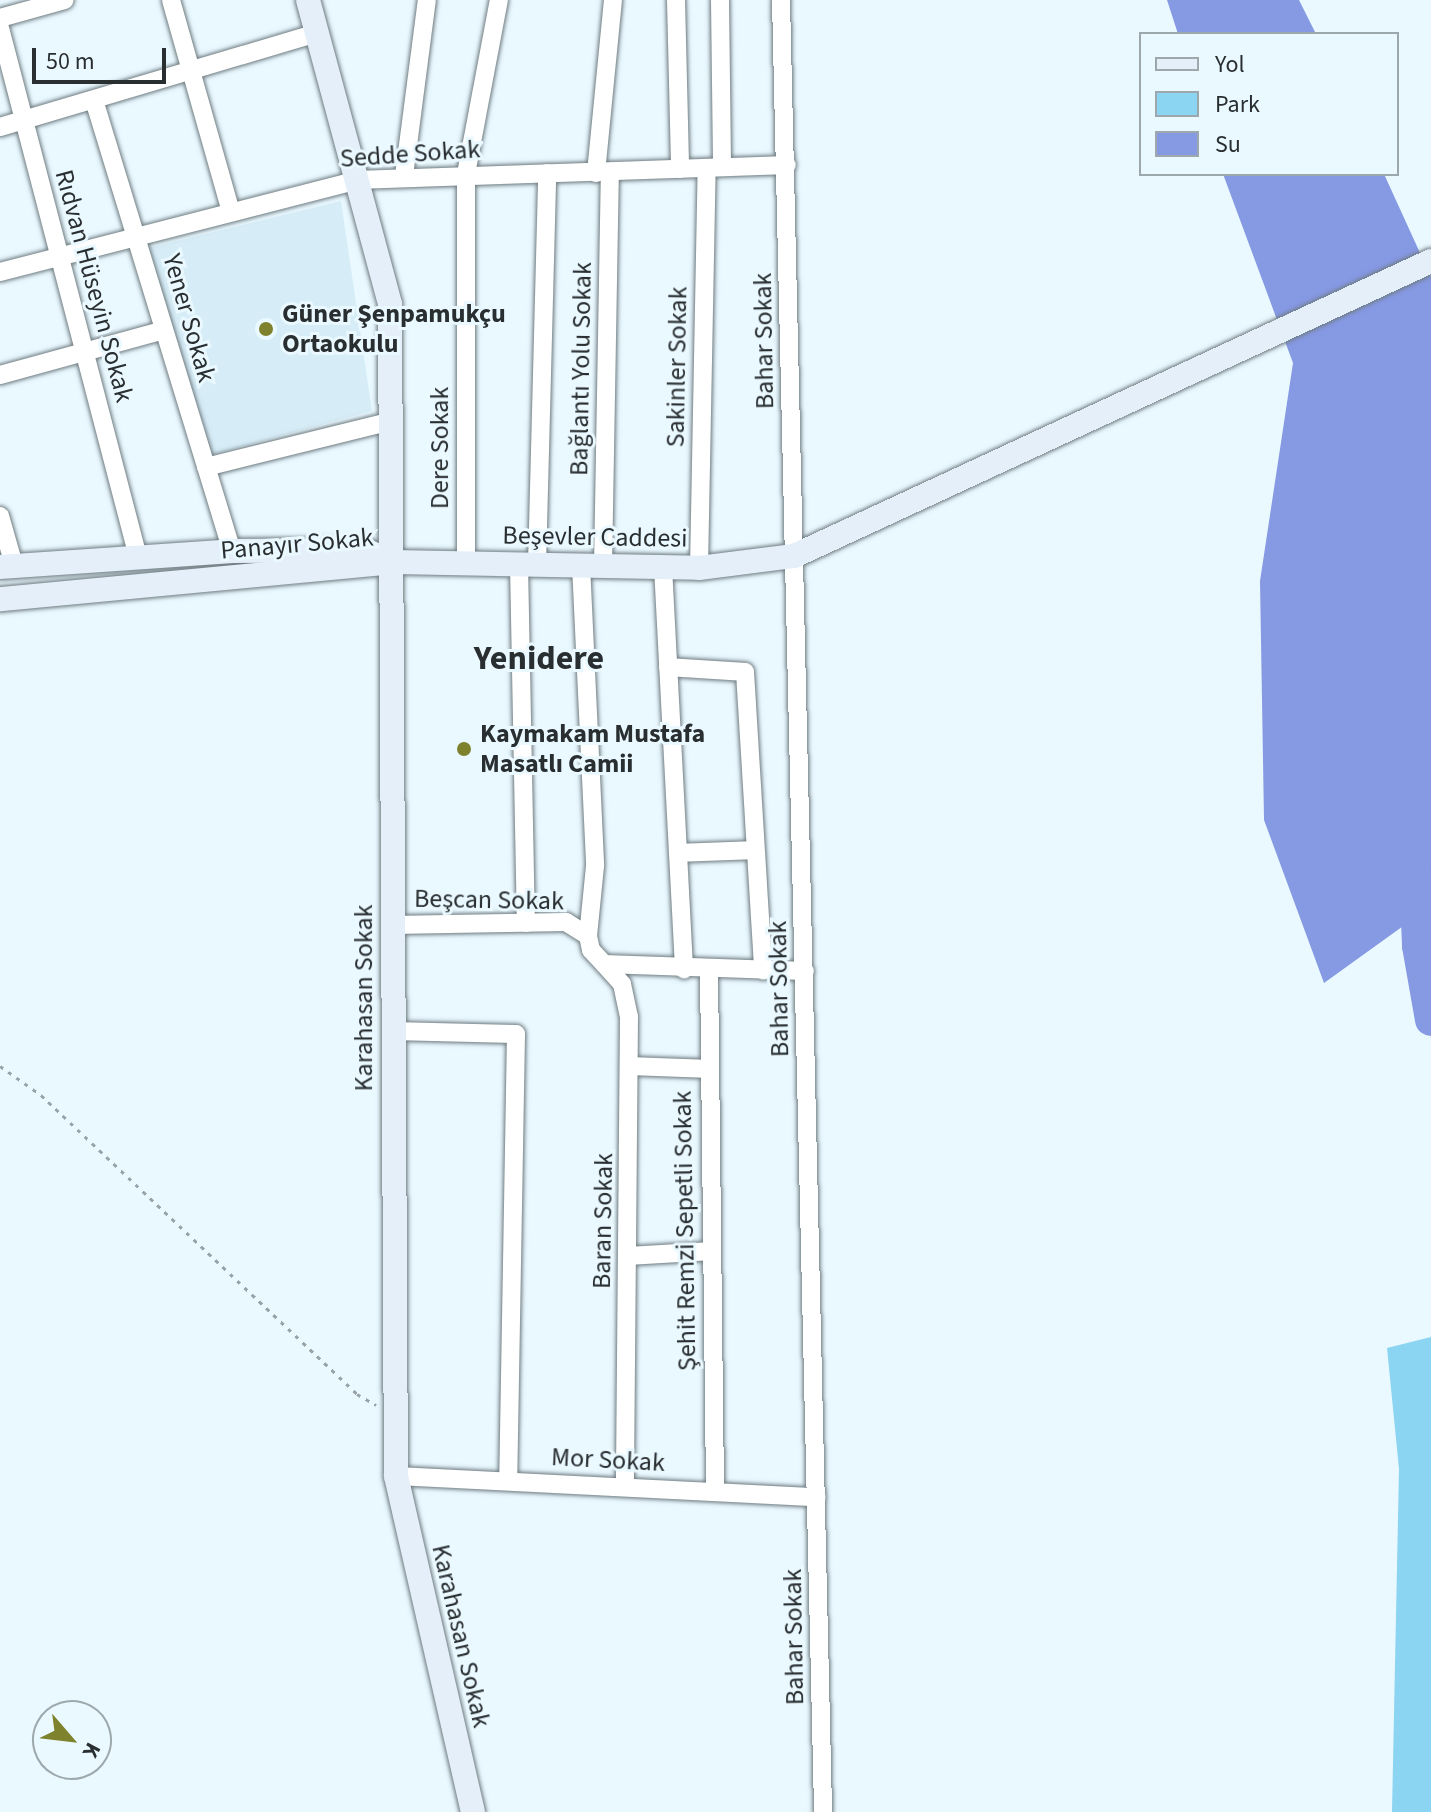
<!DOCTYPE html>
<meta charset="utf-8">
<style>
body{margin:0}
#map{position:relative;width:1431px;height:1812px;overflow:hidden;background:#eaf9ff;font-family:"Source Sans 3",sans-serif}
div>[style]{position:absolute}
.built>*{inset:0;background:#d6edf7}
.green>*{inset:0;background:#8bd4f2}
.water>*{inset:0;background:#8699e3}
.river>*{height:32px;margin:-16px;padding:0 16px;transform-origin:16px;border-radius:16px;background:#8699e3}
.path>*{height:3px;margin-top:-1.5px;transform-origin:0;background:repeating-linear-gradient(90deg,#98a3a7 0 4px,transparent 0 10px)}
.roads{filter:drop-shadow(0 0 2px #6f7c82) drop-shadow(0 0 2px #6f7c82)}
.street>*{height:18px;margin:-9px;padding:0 9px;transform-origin:9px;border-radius:9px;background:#fff}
.secondary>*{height:24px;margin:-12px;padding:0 12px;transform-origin:12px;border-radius:12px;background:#e4effa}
.dots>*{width:22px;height:22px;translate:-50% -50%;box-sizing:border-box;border:4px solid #eaf9ff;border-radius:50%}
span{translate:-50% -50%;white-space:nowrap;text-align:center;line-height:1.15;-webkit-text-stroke:6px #eaf9ff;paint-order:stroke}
.street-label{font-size:26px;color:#292e31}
.poi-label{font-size:26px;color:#292e31;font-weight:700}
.left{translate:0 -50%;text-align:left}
.district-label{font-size:34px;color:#292e31;font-weight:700}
.legend{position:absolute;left:1139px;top:32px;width:260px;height:144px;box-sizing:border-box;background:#eaf9ff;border:2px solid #9da8ad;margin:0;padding:10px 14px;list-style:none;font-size:24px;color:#292e31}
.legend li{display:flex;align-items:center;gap:16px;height:40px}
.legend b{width:40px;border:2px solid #9da8ad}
.north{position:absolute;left:32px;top:1700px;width:80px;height:80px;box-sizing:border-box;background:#eaf9ff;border:2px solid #9da8ad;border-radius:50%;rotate:118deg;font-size:22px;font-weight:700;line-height:32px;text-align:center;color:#292e31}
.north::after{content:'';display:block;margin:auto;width:28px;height:36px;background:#7f822c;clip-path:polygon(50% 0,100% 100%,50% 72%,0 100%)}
.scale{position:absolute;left:32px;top:48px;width:134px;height:36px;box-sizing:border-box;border:4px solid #292e31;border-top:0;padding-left:10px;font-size:24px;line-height:28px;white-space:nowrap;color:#292e31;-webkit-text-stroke:6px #eaf9ff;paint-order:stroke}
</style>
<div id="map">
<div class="built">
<div style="clip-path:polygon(341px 201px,372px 411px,210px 455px,148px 248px)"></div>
</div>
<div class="green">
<div style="clip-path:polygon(1431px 1337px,1431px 1812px,1392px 1812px,1399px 1469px,1387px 1348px)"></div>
</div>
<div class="water">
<div style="clip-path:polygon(1167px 0,1299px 0,1316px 34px,1178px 34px)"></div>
<div style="clip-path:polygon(1223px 174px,1384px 174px,1431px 277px,1431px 906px,1324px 983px,1264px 820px,1260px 581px,1293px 363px)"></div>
</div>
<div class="river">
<div style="left:1415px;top:873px;width:73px;rotate:87.6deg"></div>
<div style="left:1418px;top:946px;width:75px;rotate:80deg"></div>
</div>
<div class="path">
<div style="left:0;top:1066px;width:50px;rotate:35.3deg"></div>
<div style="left:41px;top:1095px;width:435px;rotate:43.4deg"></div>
<div style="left:357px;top:1394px;width:22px;rotate:30deg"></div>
</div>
<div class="roads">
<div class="street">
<div style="left:171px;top:0;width:220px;rotate:74.2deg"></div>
<div style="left:676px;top:0;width:169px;rotate:88.6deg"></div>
<div style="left:720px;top:0;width:167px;rotate:89.3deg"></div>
<div style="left:781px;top:0;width:1812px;rotate:88.67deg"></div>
<div style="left:0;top:18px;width:67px;rotate:-15.5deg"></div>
<div style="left:0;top:28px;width:547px;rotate:75.38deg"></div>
<div style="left:94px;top:100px;width:472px;rotate:73deg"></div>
<div style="left:0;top:127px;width:331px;rotate:-16.5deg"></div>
<div style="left:596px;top:173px;width:174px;rotate:-84.4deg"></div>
<div style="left:404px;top:176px;width:177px;rotate:-82.6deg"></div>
<div style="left:0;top:272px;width:370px;rotate:-14.4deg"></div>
<div style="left:358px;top:180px;width:429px;rotate:-2deg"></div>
<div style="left:0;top:375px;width:170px;rotate:-15.3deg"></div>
<div style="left:206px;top:467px;width:192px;rotate:-13.9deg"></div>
<div style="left:0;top:516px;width:51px;rotate:74.1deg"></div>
<div style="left:466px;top:562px;width:388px;rotate:-90deg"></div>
<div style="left:466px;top:174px;width:177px;rotate:-79.3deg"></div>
<div style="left:519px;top:564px;width:359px;rotate:88.9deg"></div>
<div style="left:537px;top:565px;width:392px;rotate:-88.5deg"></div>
<div style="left:581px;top:565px;width:301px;rotate:87.3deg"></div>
<div style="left:595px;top:866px;width:70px;rotate:95.7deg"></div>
<div style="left:603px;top:566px;width:394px;rotate:-89deg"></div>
<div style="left:663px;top:567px;width:403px;rotate:87deg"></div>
<div style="left:699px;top:568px;width:400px;rotate:-88.9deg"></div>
<div style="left:668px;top:667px;width:77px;rotate:3.7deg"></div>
<div style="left:745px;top:672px;width:299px;rotate:86.5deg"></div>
<div style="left:678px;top:853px;width:77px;rotate:-2.2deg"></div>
<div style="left:391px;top:925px;width:175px;rotate:-1deg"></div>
<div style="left:566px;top:922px;width:26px;rotate:32deg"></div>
<div style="left:588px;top:936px;width:14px;rotate:78deg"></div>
<div style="left:591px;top:950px;width:19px;rotate:47deg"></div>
<div style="left:604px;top:964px;width:201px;rotate:2deg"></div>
<div style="left:604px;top:964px;width:27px;rotate:48deg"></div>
<div style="left:622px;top:984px;width:34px;rotate:78deg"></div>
<div style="left:629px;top:1017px;width:470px;rotate:90.5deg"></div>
<div style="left:709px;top:969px;width:523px;rotate:89.34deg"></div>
<div style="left:391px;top:1031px;width:125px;rotate:1.4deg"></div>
<div style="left:516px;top:1034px;width:447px;rotate:91deg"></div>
<div style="left:631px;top:1066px;width:78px;rotate:2.2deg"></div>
<div style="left:628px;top:1256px;width:84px;rotate:-3.4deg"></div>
<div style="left:396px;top:1476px;width:421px;rotate:2.9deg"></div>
</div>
<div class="secondary">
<div style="left:308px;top:0;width:315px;rotate:74.9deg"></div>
<div style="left:390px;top:304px;width:1172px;rotate:89.71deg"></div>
<div style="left:396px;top:1476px;width:345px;rotate:77.1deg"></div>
<div style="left:394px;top:562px;width:305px;rotate:1.1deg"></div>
<div style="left:699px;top:568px;width:96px;rotate:-7.2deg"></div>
<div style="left:794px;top:556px;width:702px;rotate:-24.85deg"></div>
<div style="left:0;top:567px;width:233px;rotate:-3.9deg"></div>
<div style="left:232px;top:551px;width:132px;rotate:-0.4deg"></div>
<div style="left:364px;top:550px;width:32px;rotate:22deg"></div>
<div style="left:394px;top:562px;width:396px;rotate:174.6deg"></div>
</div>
</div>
<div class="dots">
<div style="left:266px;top:329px;background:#7f822c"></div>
<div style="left:464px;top:749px;background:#7f822c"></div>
</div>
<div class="street-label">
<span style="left:410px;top:154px;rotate:-4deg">Sedde Sokak</span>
<span style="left:94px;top:286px;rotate:75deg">Rıdvan Hüseyin Sokak</span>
<span style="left:189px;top:318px;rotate:74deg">Yener Sokak</span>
<span style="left:764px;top:341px;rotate:-91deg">Bahar Sokak</span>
<span style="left:677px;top:367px;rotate:-89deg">Sakinler Sokak</span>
<span style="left:581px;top:369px;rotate:-89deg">Bağlantı Yolu Sokak</span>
<span style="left:440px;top:448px;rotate:-90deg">Dere Sokak</span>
<span style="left:595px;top:537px;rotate:1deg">Beşevler Caddesi</span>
<span style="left:297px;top:544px;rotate:-5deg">Panayır Sokak</span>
<span style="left:489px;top:900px;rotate:1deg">Beşcan Sokak</span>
<span style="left:779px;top:989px;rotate:-91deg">Bahar Sokak</span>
<span style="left:364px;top:998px;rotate:-90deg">Karahasan Sokak</span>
<span style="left:603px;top:1221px;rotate:-89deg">Baran Sokak</span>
<span style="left:685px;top:1231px;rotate:-91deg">Şehit Remzi Sepetli Sokak</span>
<span style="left:608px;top:1460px;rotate:3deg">Mor Sokak</span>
<span style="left:461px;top:1636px;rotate:77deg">Karahasan Sokak</span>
<span style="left:794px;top:1637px;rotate:-91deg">Bahar Sokak</span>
</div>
<div class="poi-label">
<span class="left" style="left:282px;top:329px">Güner Şenpamukçu<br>Ortaokulu</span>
<span class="left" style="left:480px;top:749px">Kaymakam Mustafa<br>Masatlı Camii</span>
</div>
<div class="district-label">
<span style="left:539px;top:659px">Yenidere</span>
</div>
<ul class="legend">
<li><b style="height:10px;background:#e4effa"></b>Yol</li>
<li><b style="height:22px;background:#8bd4f2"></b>Park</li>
<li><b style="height:22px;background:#8699e3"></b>Su</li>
</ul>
<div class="north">K</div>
<div class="scale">50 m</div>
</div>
